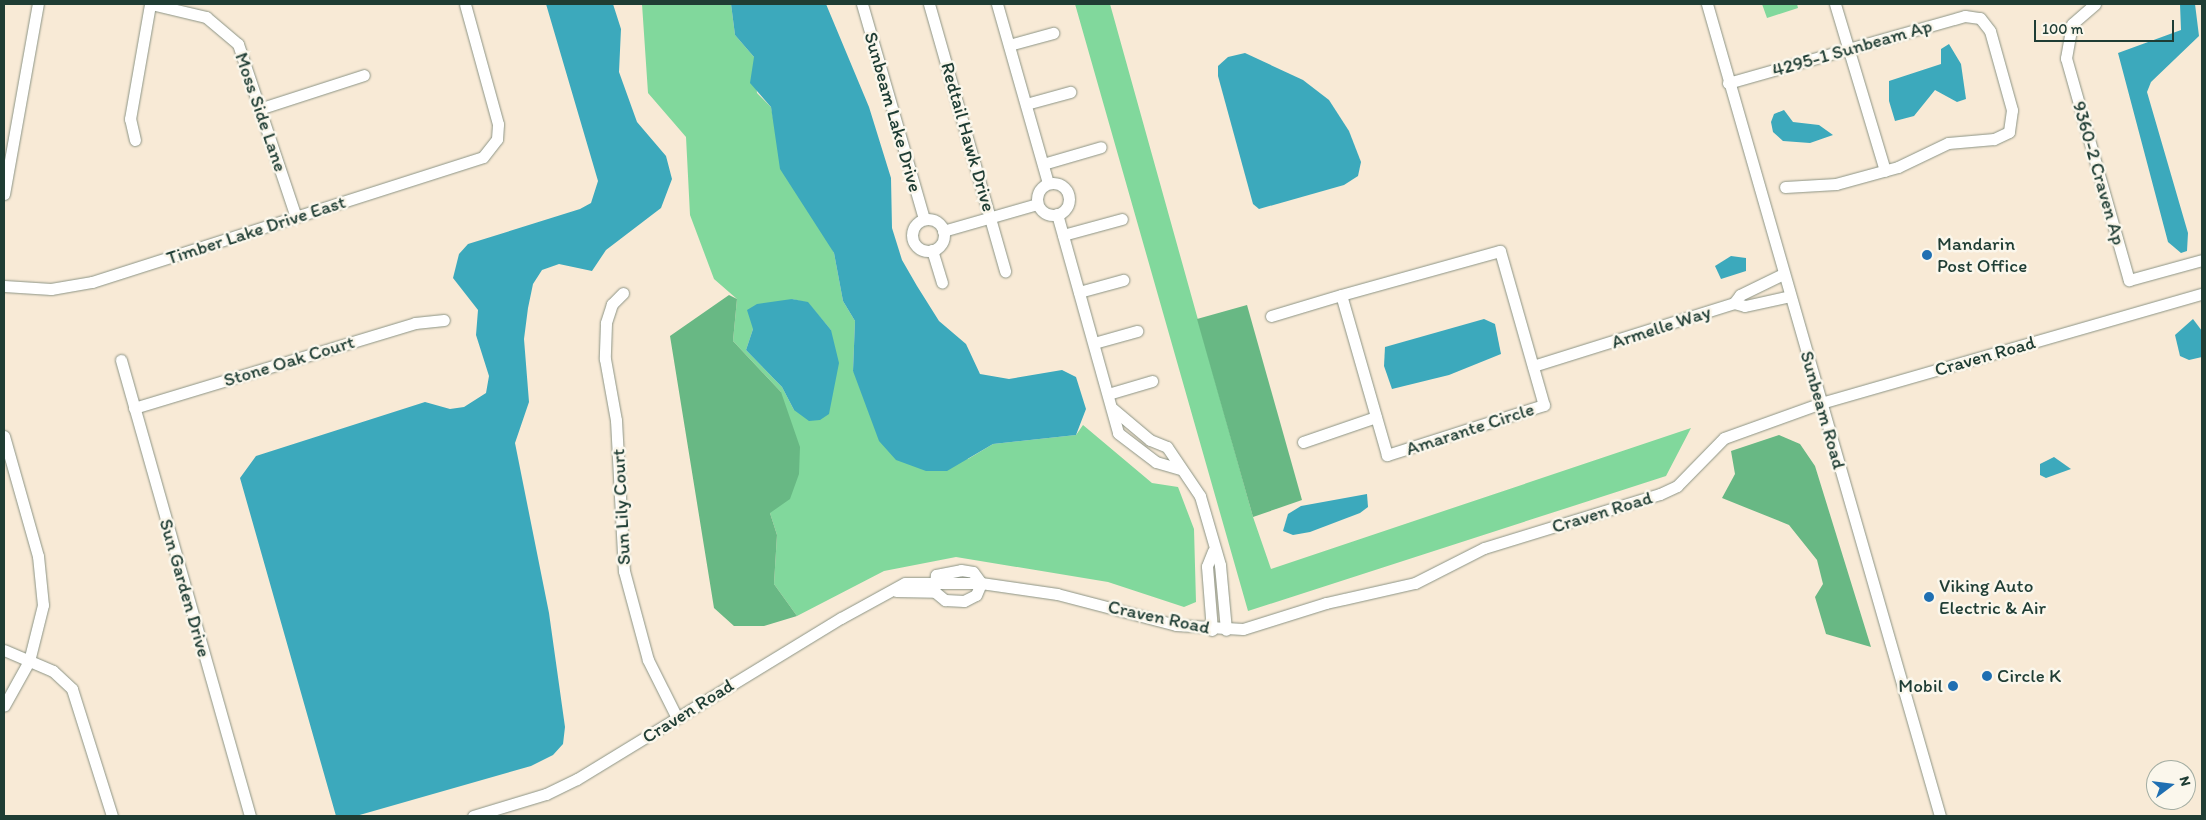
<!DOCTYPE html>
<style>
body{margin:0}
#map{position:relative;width:2206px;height:820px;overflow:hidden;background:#f8ead6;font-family:Itim,sans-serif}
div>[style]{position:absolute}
.green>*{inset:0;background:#81d89c}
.forest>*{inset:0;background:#68b884}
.water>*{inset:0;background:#3ca9bc}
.roads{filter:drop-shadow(0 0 1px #8c9485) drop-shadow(0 0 1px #8c9485)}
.minor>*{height:11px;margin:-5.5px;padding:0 5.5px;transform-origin:5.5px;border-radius:5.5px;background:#fff}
.minor>.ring{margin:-5.5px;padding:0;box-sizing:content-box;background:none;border:11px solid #fff;border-radius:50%}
.dots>*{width:14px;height:14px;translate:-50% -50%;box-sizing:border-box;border:2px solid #fbf7ec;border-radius:50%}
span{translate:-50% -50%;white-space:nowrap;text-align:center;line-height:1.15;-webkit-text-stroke:5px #fbf7ec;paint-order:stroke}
.street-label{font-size:19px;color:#1f3d34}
.poi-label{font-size:19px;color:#1f3d34}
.left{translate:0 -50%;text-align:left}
.right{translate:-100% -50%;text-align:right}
.frame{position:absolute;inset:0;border:5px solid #1f3d34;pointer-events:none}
.north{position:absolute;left:2146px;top:760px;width:50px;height:50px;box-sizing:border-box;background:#fbf7ec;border:1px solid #a3ada2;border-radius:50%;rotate:75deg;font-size:14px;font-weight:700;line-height:20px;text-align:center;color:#1f3d34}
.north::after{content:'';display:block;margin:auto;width:18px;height:22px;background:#1f6fb2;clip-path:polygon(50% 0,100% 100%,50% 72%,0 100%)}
.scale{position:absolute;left:2034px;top:20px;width:140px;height:22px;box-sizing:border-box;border:2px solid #1f3d34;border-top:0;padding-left:6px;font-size:15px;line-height:18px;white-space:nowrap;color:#1f3d34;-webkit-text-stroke:4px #fbf7ec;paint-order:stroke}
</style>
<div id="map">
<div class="green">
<div style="clip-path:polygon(evenodd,642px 4px,731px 4px,735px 35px,754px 57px,757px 93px,771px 107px,775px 127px,834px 253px,843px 301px,855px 321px,853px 371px,968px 459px,993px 444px,1076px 435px,1083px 425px,1152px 483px,1178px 487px,1194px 529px,1196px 602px,1184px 607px,1108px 582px,956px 557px,884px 571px,797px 616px,774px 584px,777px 535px,770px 513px,781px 392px,733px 341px,737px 299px,714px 279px,690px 215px,686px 137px,648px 93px,642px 4px,792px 299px,808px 303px,831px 330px,794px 410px,782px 387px,746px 350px,753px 329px,792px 299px)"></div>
<div style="clip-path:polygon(1075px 4px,1110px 4px,1253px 517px,1271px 569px,1691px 428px,1666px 476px,1248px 611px)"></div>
<div style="clip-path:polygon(1762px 4px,1797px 4px,1798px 8px,1767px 18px)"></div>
</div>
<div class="forest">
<div style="clip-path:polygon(729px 295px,737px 299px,733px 341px,781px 392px,800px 447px,799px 474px,790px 499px,770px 513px,777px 535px,774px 584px,797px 616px,764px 626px,734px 626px,714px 608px,670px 336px)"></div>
<div style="clip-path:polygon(1247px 305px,1302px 500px,1253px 517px,1197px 319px)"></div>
<div style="clip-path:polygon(1779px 435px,1800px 444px,1815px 466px,1871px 647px,1826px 634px,1815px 597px,1823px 584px,1817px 560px,1789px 525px,1722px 498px,1735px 474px,1731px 451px)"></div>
</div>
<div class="water">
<div style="clip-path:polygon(546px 4px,613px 4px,621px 29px,619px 72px,637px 122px,666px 156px,672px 179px,661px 208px,606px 250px,592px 271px,559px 264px,542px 270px,533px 284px,528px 308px,524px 339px,529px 402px,515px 443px,549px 613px,565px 727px,563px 744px,553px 755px,531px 766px,356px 816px,336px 816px,240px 478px,256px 456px,425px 402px,450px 409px,464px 407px,486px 393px,489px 376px,476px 335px,478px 310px,453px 278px,459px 254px,468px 244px,580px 209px,591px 203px,598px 181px)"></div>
<div style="clip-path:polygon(731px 4px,826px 4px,869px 107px,891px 178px,892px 228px,902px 260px,917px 286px,939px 321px,966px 344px,980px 374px,1009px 379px,1062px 370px,1076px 377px,1086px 409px,1076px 435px,993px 444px,947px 471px,926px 471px,896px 460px,879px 441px,853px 371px,855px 321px,843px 301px,834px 253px,780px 169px,771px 107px,750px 83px,754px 57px,735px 35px)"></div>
<div style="clip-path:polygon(2180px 4px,2195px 4px,2199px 36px,2151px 82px,2147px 92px,2188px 233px,2187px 251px,2181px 253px,2168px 242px,2118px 53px,2181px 30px)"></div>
<div style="clip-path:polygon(1949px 44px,1961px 64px,1966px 99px,1957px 102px,1935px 90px,1914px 116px,1895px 121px,1889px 101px,1889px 81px,1941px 64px,1941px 49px)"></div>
<div style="clip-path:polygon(1245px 53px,1303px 80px,1329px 100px,1349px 131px,1361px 162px,1358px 176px,1344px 185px,1259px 209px,1253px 204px,1218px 76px,1218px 66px,1228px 57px)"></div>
<div style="clip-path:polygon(1784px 110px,1793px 122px,1819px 125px,1833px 135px,1810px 143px,1783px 141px,1773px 132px,1771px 122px,1774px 114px)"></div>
<div style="clip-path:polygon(1731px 256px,1746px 258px,1746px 271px,1721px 279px,1715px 266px)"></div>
<div style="clip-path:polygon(792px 299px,808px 302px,831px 330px,839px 363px,829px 414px,820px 420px,809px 421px,794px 410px,782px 387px,746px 350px,753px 329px,747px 310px,757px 304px)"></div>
<div style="clip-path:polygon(1484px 319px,1495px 324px,1501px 354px,1449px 375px,1392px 389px,1384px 366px,1385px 347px)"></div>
<div style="clip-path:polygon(2193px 319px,2202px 331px,2202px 357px,2189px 360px,2180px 356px,2175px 335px)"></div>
<div style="clip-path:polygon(2054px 457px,2071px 469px,2046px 478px,2040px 475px,2040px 464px)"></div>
<div style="clip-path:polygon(1367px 494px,1368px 507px,1360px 513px,1310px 532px,1293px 535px,1283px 531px,1288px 514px,1301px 506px)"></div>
</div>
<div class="roads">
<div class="minor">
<div style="left:151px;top:4px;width:57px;rotate:13.3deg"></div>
<div style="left:206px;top:17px;width:42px;rotate:40.2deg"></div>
<div style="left:238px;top:44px;width:182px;rotate:71.5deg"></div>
<div style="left:862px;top:4px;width:224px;rotate:73.9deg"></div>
<div style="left:929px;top:4px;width:278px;rotate:74.1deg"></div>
<div style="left:997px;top:4px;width:186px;rotate:74.1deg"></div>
<div style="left:1707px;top:4px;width:845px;rotate:73.99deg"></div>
<div style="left:1835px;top:4px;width:174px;rotate:73.3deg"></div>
<div style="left:2095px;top:4px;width:30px;rotate:139deg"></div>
<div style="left:2072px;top:24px;width:35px;rotate:100deg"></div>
<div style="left:2066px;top:58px;width:231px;rotate:74.2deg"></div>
<div style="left:2129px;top:280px;width:76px;rotate:-15.3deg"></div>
<div style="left:1009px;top:45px;width:46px;rotate:-15.3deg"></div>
<div style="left:1728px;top:83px;width:246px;rotate:-15.8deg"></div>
<div style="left:1965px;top:16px;width:15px;rotate:8deg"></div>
<div style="left:1980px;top:18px;width:16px;rotate:52deg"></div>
<div style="left:1990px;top:31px;width:82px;rotate:74.4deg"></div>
<div style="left:2012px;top:110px;width:22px;rotate:98deg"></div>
<div style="left:2009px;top:132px;width:17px;rotate:155deg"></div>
<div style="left:1994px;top:139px;width:46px;rotate:175deg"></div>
<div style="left:1948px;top:143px;width:55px;rotate:154.4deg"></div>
<div style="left:1898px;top:167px;width:64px;rotate:164.7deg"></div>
<div style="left:1836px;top:184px;width:51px;rotate:176.6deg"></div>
<div style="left:1026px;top:104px;width:46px;rotate:-15.3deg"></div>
<div style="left:262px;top:108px;width:107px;rotate:-17.9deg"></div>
<div style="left:135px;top:140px;width:22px;rotate:-103deg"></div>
<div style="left:130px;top:119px;width:117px;rotate:-80.1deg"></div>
<div style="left:1043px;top:164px;width:60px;rotate:-16.3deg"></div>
<div class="ring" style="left:1037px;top:183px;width:21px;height:21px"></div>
<div style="left:4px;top:194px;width:193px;rotate:-79.9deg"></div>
<div style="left:1057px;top:214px;width:227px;rotate:74.4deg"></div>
<div style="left:1118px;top:433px;width:48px;rotate:37.3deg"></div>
<div style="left:1156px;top:462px;width:26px;rotate:16deg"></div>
<div class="ring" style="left:912px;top:219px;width:21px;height:21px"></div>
<div style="left:943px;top:231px;width:98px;rotate:-16deg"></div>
<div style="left:1063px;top:235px;width:61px;rotate:-15.2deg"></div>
<div style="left:932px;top:250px;width:34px;rotate:73deg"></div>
<div style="left:4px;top:286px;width:47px;rotate:3.7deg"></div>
<div style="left:51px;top:289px;width:42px;rotate:-9.7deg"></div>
<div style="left:92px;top:282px;width:410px;rotate:-17.7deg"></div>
<div style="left:483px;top:157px;width:23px;rotate:-52deg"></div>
<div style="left:497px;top:139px;width:15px;rotate:-86deg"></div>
<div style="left:498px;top:124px;width:124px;rotate:-105.4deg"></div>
<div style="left:1079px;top:292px;width:46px;rotate:-15.3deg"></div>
<div style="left:623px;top:293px;width:16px;rotate:135deg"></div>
<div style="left:612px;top:304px;width:20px;rotate:108deg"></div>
<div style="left:606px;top:323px;width:36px;rotate:92deg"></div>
<div style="left:605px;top:359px;width:62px;rotate:79.8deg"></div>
<div style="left:616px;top:420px;width:151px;rotate:87deg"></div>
<div style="left:624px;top:571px;width:92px;rotate:74.9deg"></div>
<div style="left:648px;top:660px;width:65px;rotate:63.4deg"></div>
<div style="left:1734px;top:303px;width:11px;rotate:15deg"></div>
<div style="left:1745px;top:306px;width:46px;rotate:-12.5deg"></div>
<div style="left:1271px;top:316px;width:73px;rotate:-16.7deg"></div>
<div style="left:1341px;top:295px;width:165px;rotate:-15.5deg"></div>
<div style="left:1500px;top:251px;width:160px;rotate:74.1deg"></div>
<div style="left:1544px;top:405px;width:165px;rotate:162.3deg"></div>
<div style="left:1387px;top:455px;width:166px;rotate:-106deg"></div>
<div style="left:1094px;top:343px;width:45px;rotate:-15.6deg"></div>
<div style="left:121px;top:360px;width:474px;rotate:74.2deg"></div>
<div style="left:1533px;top:366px;width:211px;rotate:-17.4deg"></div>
<div style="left:1734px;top:303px;width:10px;rotate:-53deg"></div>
<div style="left:1740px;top:295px;width:48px;rotate:-26deg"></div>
<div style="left:1108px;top:394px;width:46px;rotate:-16.5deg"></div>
<div style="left:134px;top:408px;width:294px;rotate:-16.8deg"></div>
<div style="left:415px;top:323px;width:29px;rotate:-6deg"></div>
<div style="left:1113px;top:409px;width:48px;rotate:40deg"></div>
<div style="left:1150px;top:440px;width:18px;rotate:22deg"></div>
<div style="left:1167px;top:447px;width:59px;rotate:56deg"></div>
<div style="left:1200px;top:496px;width:72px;rotate:73.8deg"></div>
<div style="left:1220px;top:565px;width:65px;rotate:84.7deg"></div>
<div style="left:4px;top:436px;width:125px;rotate:74.2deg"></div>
<div style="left:38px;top:556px;width:49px;rotate:84.2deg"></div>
<div style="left:43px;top:605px;width:58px;rotate:104deg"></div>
<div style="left:29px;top:661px;width:51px;rotate:119.1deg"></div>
<div style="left:1303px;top:442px;width:77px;rotate:-18.9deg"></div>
<div style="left:935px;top:584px;width:9px;rotate:-84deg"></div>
<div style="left:936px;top:575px;width:25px;rotate:-11deg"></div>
<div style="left:961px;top:570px;width:12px;rotate:9deg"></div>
<div style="left:973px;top:572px;width:14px;rotate:54deg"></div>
<div style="left:896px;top:591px;width:39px;rotate:1deg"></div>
<div style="left:935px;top:592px;width:13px;rotate:39deg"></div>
<div style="left:945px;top:600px;width:19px;rotate:3deg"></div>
<div style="left:964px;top:601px;width:13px;rotate:-27deg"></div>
<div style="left:976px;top:595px;width:13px;rotate:-67deg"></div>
<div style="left:1212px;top:630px;width:64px;rotate:-94.5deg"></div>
<div style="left:1207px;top:566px;width:16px;rotate:-68deg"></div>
<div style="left:4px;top:650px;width:53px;rotate:23.2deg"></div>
<div style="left:53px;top:671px;width:26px;rotate:43deg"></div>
<div style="left:72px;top:689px;width:133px;rotate:72.5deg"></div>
<div style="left:473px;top:816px;width:76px;rotate:-16.8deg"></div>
<div style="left:546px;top:794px;width:34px;rotate:-26deg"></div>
<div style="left:577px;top:779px;width:309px;rotate:-31.4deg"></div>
<div style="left:841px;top:618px;width:73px;rotate:-28.7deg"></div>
<div style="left:905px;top:583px;width:76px"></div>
<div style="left:981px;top:583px;width:77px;rotate:8.2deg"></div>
<div style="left:1057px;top:594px;width:123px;rotate:14.6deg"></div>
<div style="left:1176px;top:625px;width:67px;rotate:3.4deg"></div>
<div style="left:1243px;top:629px;width:87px;rotate:-17.4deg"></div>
<div style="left:1326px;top:603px;width:91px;rotate:-12.7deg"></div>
<div style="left:1415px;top:583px;width:77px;rotate:-26.9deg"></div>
<div style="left:1484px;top:548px;width:184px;rotate:-17.1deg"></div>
<div style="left:1660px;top:494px;width:19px;rotate:-25deg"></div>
<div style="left:1677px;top:486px;width:67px;rotate:-45.6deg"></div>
<div style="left:1724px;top:438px;width:103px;rotate:-19.8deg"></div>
<div style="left:1821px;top:403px;width:396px;rotate:-16deg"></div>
</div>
</div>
<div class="dots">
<div style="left:1927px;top:255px;background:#1f6fb2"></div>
<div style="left:1929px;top:597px;background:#1f6fb2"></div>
<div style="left:1987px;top:676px;background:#1f6fb2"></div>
<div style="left:1953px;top:686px;background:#1f6fb2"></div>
</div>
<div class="street-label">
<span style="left:1852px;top:48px;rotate:-16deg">4295-1 Sunbeam Ap</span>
<span style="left:261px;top:112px;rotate:71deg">Moss Side Lane</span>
<span style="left:893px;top:112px;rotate:74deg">Sunbeam Lake Drive</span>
<span style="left:968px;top:137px;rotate:74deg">Redtail Hawk Drive</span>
<span style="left:2099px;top:173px;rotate:74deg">9360-2 Craven Ap</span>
<span style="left:256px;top:230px;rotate:-18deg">Timber Lake Drive East</span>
<span style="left:1661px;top:327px;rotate:-18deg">Armelle Way</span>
<span style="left:1985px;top:356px;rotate:-16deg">Craven Road</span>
<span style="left:289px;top:361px;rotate:-17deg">Stone Oak Court</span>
<span style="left:1823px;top:410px;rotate:74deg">Sunbeam Road</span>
<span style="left:1470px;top:429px;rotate:-18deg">Amarante Circle</span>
<span style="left:621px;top:507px;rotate:-93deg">Sun Lily Court</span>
<span style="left:1602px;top:512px;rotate:-17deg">Craven Road</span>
<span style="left:185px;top:588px;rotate:74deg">Sun Garden Drive</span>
<span style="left:1159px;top:617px;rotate:12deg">Craven Road</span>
<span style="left:688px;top:711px;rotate:-32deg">Craven Road</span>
</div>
<div class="poi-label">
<span class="left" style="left:1937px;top:255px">Mandarin<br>Post Office</span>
<span class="left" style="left:1939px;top:597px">Viking Auto<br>Electric &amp; Air</span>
<span class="left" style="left:1997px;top:676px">Circle K</span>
<span class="right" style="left:1943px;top:686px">Mobil</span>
</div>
<div class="frame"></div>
<div class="north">N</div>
<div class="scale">100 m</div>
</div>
